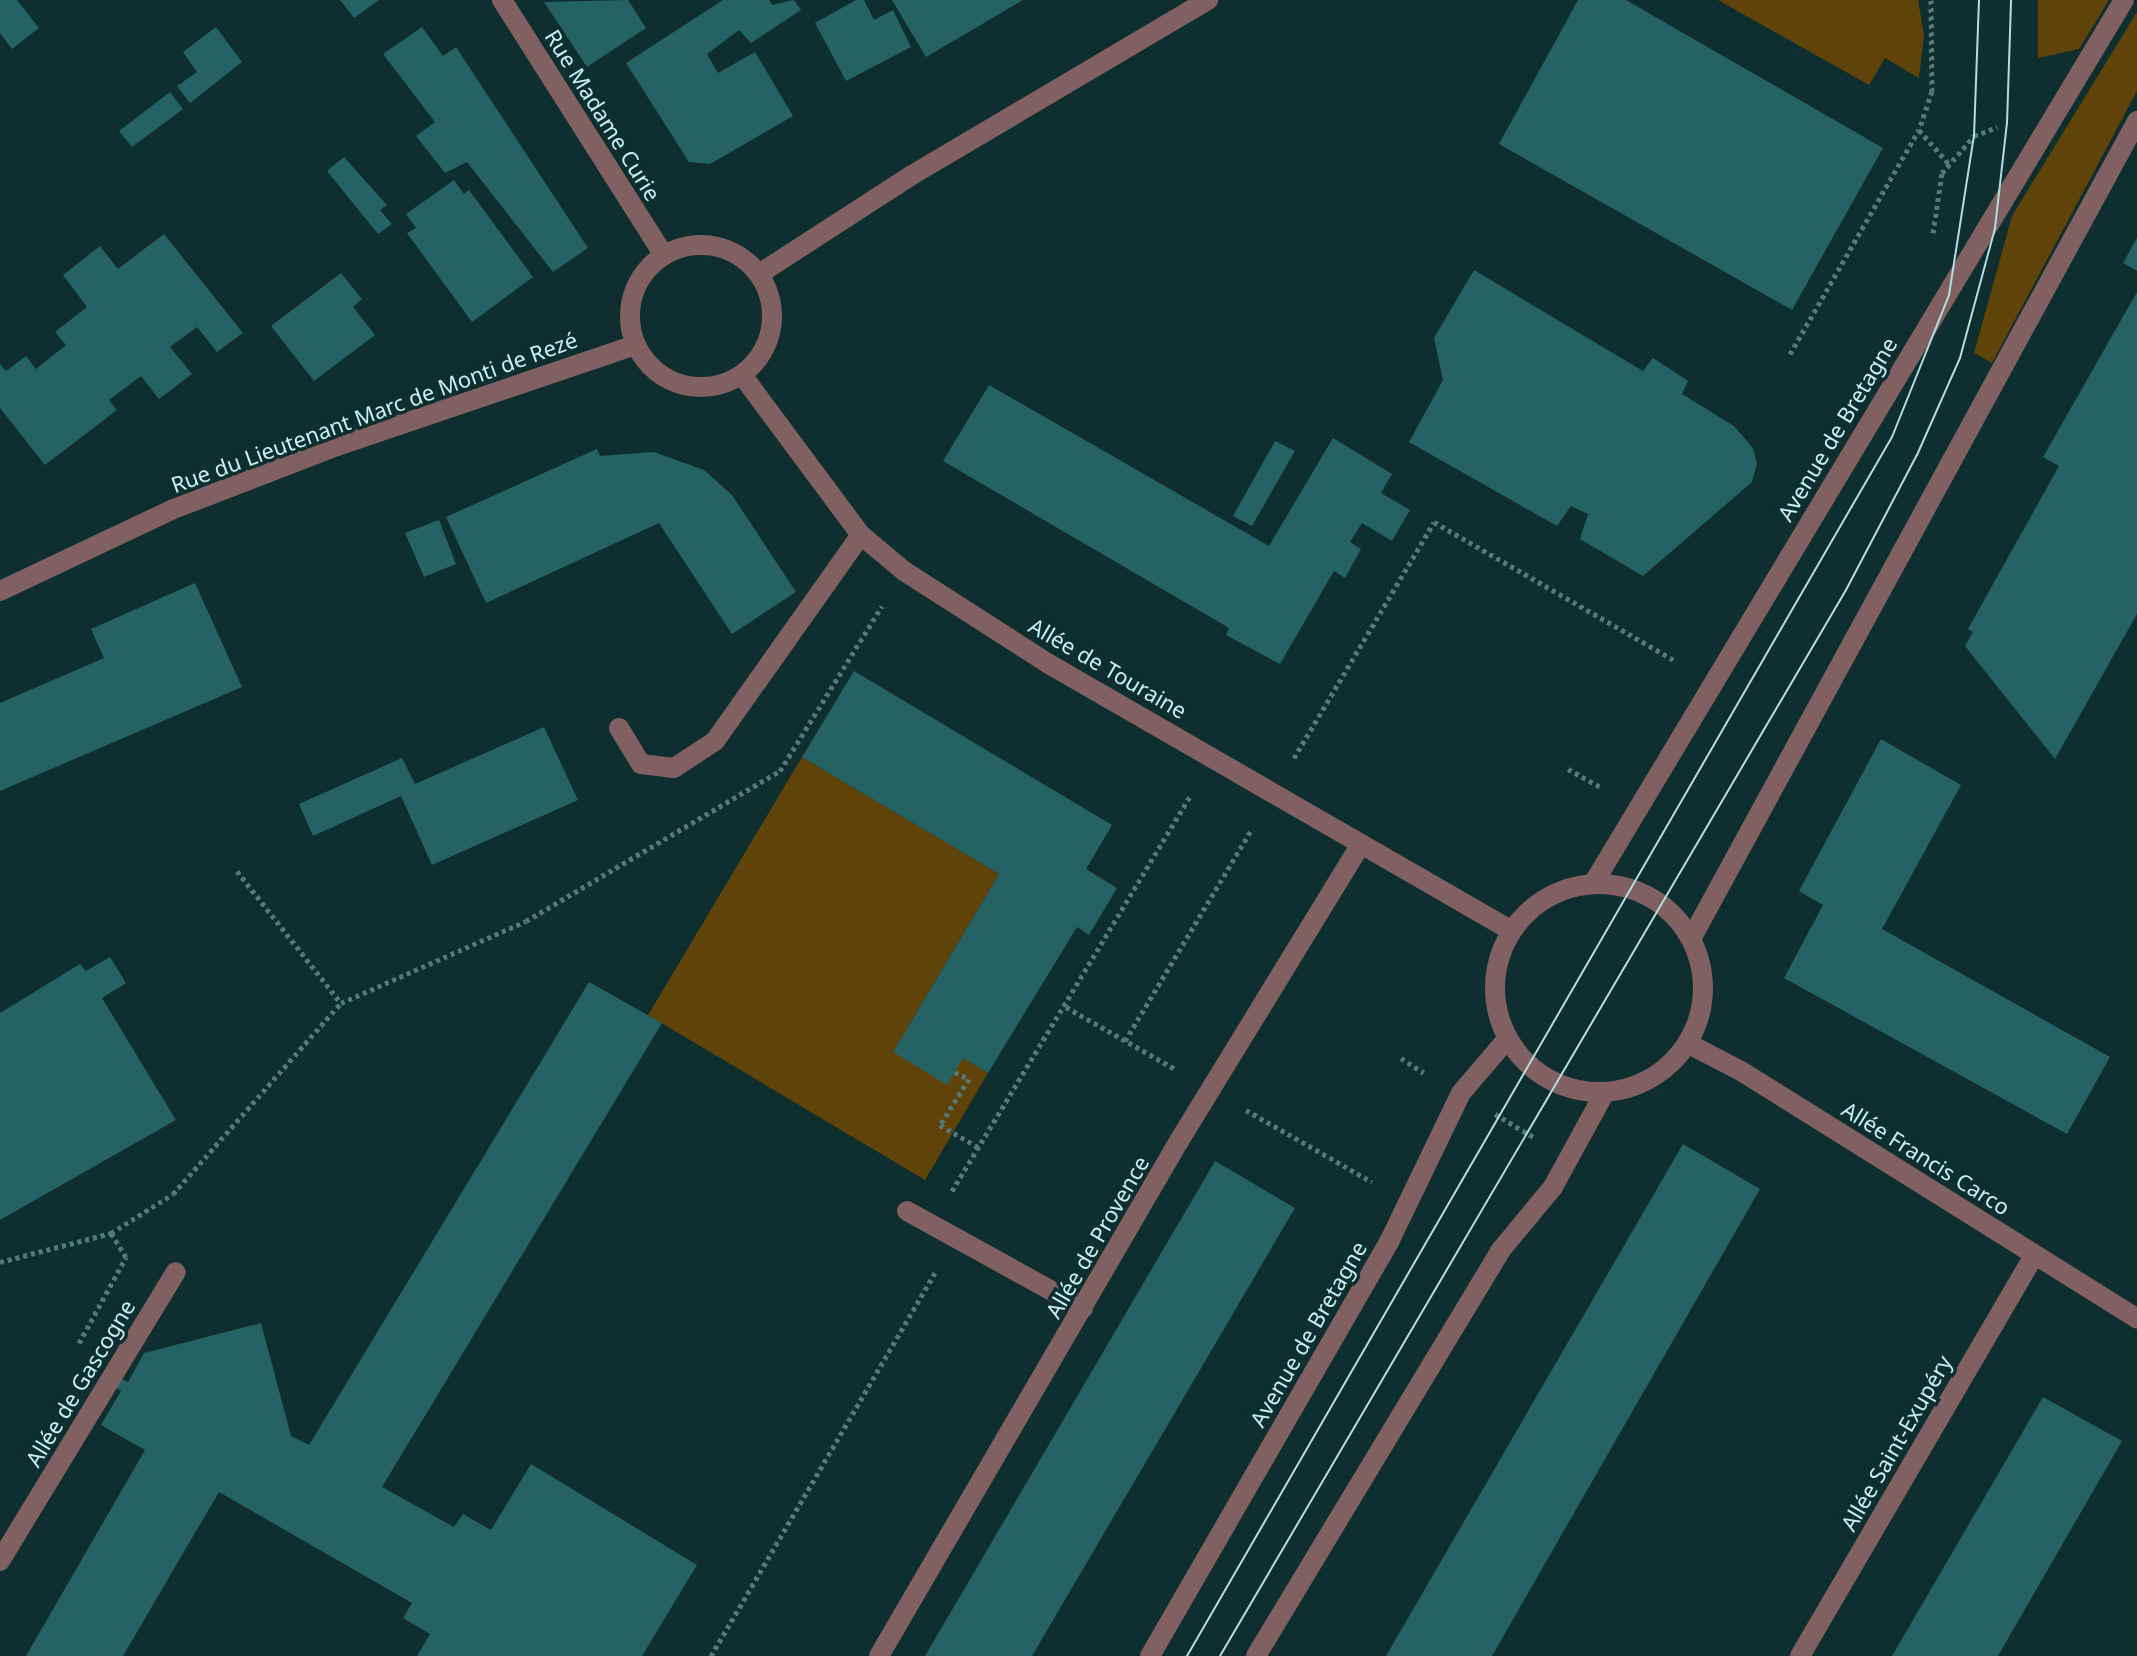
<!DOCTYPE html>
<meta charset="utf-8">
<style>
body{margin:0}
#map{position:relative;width:2137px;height:1656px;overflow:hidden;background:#0e2e2f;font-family:"Noto Sans",sans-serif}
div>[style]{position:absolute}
.green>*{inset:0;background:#604309}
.building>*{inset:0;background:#256264}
.path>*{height:5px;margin-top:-2.5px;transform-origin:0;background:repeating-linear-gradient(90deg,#54797a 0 4px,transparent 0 8px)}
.lane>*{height:20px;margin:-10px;padding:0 10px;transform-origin:10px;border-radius:10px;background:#806061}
.street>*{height:20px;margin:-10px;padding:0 10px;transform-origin:10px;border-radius:10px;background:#806061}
.street>.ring{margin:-10px;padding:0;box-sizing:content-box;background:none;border:20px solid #806061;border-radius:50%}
.tram>*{height:2px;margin:-1px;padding:0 1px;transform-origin:1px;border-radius:1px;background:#b2dedf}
span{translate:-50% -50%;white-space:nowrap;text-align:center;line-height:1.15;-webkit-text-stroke:7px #0e2e2f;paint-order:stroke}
.street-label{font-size:22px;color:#c5f2f3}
</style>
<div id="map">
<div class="green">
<div style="clip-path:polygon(1718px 0,1918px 0,1924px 35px,1919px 78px,1885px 58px,1869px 85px)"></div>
<div style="clip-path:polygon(2038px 0,2109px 0,2079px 49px,2038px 58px)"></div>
<div style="clip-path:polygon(2137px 12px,2137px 91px,1992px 363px,1974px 353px,2012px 216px)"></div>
<div style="clip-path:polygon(802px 757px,999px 874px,909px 1025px,988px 1073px,925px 1180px,648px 1015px)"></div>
</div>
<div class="building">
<div style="clip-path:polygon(0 0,17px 0,39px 28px,12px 49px,0 33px)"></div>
<div style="clip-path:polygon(340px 0,379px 0,354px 18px)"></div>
<div style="clip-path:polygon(628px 0,646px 28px,587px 67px,544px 2px)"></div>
<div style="clip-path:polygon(723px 0,769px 0,772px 5px,794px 0,801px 10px,751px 43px,739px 30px,707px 54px,718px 73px,755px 52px,793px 116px,710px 164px,689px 162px,626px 63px)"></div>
<div style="clip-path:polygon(856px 0,864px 0,874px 20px,893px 10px,911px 47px,846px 81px,815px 23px)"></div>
<div style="clip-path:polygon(892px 0,1023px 0,926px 57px)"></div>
<div style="clip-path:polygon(1578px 0,1626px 0,1883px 148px,1792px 310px,1499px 144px)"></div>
<div style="clip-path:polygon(216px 27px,242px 62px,190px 103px,177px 86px,197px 72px,183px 52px)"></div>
<div style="clip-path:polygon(422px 27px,443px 56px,456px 47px,588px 248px,553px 272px,467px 162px,445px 173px,416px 136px,435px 122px,383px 54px)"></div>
<div style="clip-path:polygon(170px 92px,183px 109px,132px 147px,119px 131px)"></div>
<div style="clip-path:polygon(344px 157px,387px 205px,380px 210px,392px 224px,378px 234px,327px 171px)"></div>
<div style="clip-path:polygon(454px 180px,464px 194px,469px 190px,533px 277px,472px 322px,407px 233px,416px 228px,406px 214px)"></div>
<div style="clip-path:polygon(164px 234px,243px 333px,217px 352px,197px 327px,170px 347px,192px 374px,159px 399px,141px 376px,109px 400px,117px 410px,45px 465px,0 408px,0 364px,6px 371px,26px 356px,36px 369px,66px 345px,55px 332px,87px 307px,63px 275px,100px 246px,118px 269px)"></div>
<div style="clip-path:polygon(2137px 238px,2137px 271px,2123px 263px)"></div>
<div style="clip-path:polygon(1474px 270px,1643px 371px,1653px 358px,1688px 381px,1682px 394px,1734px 426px,1753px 448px,1757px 464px,1752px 482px,1643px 576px,1580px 539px,1588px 514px,1571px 506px,1557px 526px,1409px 442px,1443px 380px,1434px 338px)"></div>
<div style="clip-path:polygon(341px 273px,362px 299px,353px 307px,375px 335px,314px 381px,271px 326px)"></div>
<div style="clip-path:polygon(2137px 292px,2137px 614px,2055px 759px,1965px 646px,1973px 632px,1968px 629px,2059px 466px,2043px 457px)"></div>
<div style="clip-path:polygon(989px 385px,1269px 546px,1333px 438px,1392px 474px,1381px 493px,1410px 510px,1392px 541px,1362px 523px,1350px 542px,1361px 549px,1345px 578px,1334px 571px,1280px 664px,1226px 635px,1229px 628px,943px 461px)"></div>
<div style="clip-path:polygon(1275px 441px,1295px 451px,1252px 526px,1233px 516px)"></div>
<div style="clip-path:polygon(597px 449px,600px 456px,654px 452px,704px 470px,732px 495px,796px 592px,732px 634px,659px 523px,486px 603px,446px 517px)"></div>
<div style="clip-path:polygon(439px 520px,456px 564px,424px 577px,405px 533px)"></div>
<div style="clip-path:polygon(195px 583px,242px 687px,0 791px,0 703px,104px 658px,91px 629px)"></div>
<div style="clip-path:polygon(854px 671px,1112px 825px,1086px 869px,1117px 888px,1089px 935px,1077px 927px,988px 1073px,963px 1058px,947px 1085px,893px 1052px,999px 874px,802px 757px)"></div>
<div style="clip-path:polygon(544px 727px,578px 800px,432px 865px,401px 796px,313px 836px,299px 804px,402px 758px,415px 784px)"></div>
<div style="clip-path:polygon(1881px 739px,1961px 785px,1882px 929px,2110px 1057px,2067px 1134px,1784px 978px,1823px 905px,1799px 891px)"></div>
<div style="clip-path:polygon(110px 957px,126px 983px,102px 998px,176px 1120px,0 1220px,0 1013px,80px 964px,86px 971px)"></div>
<div style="clip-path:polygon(589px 982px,662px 1023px,382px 1487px,454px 1527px,463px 1514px,491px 1530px,531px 1464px,697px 1565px,642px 1656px,417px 1656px,430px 1634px,403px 1618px,412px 1603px,219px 1492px,123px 1656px,26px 1656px,145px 1450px,101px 1425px,121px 1391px,116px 1388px,122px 1379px,128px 1382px,144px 1353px,261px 1323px,291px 1436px,309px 1445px)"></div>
<div style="clip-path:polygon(1683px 1144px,1760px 1189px,1492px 1656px,1386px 1656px)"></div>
<div style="clip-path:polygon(1215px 1161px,1295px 1208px,1032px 1656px,925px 1656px)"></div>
<div style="clip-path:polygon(2043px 1397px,2122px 1441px,1998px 1656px,1892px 1656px)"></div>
</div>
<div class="path">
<div style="left:1931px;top:0;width:91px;rotate:89.4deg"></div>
<div style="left:1932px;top:91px;width:41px;rotate:108.4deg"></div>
<div style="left:1919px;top:130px;width:45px;rotate:48.6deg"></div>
<div style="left:1933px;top:233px;width:61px;rotate:-81.5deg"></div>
<div style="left:1942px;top:173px;width:49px;rotate:-49.1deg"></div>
<div style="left:1974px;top:136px;width:25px;rotate:-21deg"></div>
<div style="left:1790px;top:354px;width:258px;rotate:-60.1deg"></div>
<div style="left:1294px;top:758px;width:274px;rotate:-59.3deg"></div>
<div style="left:1434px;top:522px;width:280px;rotate:29.9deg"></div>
<div style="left:1568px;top:769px;width:39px;rotate:29deg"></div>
<div style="left:237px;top:871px;width:168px;rotate:51.8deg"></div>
<div style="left:1066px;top:1007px;width:125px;rotate:29.6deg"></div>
<div style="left:1125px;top:1041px;width:247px;rotate:-59.1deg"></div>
<div style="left:1401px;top:1058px;width:27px;rotate:33deg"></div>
<div style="left:955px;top:1072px;width:16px;rotate:27deg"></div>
<div style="left:969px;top:1079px;width:54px;rotate:122.2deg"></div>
<div style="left:940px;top:1125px;width:44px;rotate:30.1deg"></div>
<div style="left:1246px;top:1110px;width:145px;rotate:29.7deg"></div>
<div style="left:1495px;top:1114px;width:47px;rotate:31deg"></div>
<div style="left:952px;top:1191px;width:463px;rotate:-58.9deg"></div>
<div style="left:0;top:1262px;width:115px;rotate:-14.6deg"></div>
<div style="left:111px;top:1233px;width:73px;rotate:-32.2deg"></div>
<div style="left:173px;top:1194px;width:254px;rotate:-48.7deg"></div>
<div style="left:341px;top:1003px;width:202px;rotate:-23.9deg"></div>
<div style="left:526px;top:921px;width:295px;rotate:-30.6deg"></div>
<div style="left:780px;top:771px;width:194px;rotate:-58.3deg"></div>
<div style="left:79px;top:1343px;width:98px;rotate:-61.3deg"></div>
<div style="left:126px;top:1257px;width:28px;rotate:-122deg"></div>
<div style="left:711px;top:1656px;width:444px;rotate:-59.7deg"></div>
</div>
<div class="lane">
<div style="left:619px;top:728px;width:42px;rotate:58.6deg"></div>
<div style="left:641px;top:764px;width:33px;rotate:7deg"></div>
<div style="left:674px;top:768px;width:49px;rotate:-33.4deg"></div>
<div style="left:715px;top:741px;width:252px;rotate:-54.7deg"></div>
<div style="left:907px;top:1211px;width:201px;rotate:28.9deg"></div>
</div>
<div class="street">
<div style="left:502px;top:0;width:302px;rotate:57.6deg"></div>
<div class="ring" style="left:630px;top:245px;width:122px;height:122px"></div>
<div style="left:759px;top:274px;width:182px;rotate:-32.9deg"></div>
<div style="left:912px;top:175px;width:344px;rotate:-30.6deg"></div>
<div style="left:742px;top:375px;width:199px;rotate:53.4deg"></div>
<div style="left:861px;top:535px;width:56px;rotate:39.9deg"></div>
<div style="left:904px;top:571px;width:172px;rotate:32.7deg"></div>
<div style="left:1049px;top:664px;width:534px;rotate:29.97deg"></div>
<div style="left:0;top:591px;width:189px;rotate:-25.3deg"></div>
<div style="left:171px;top:510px;width:178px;rotate:-21.1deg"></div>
<div style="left:337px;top:446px;width:315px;rotate:-18.7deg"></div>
<div style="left:1593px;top:884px;width:1031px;rotate:-59.01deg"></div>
<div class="ring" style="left:1495px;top:884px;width:188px;height:188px"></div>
<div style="left:1691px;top:939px;width:932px;rotate:-61.4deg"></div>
<div style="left:1687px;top:1043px;width:61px;rotate:27.4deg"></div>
<div style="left:1741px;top:1071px;width:467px;rotate:32deg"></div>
<div style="left:0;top:1561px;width:338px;rotate:-58.7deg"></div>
<div style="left:879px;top:1656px;width:596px;rotate:-59.78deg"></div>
<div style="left:1179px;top:1141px;width:348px;rotate:-58.5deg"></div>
<div style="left:1150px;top:1656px;width:478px;rotate:-60deg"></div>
<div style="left:1389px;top:1242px;width:165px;rotate:-64.2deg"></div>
<div style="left:1461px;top:1093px;width:72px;rotate:-49.5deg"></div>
<div style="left:1256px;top:1656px;width:473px;rotate:-58.9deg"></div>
<div style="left:1500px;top:1251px;width:83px;rotate:-50.4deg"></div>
<div style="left:1553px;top:1187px;width:108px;rotate:-61.3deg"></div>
<div style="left:1800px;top:1656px;width:464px;rotate:-59.7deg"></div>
</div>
<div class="tram">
<div style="left:1187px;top:1656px;width:1408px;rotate:-59.96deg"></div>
<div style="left:1892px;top:437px;width:153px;rotate:-68.1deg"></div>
<div style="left:1949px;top:295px;width:161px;rotate:-81.1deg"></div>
<div style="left:1974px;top:136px;width:136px;rotate:-87.9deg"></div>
<div style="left:1220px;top:1656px;width:1236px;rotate:-59.58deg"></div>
<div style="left:1846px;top:590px;width:153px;rotate:-62.3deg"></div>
<div style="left:1917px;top:455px;width:106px;rotate:-66.1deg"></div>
<div style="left:1960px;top:358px;width:135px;rotate:-74.9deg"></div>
<div style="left:1995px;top:228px;width:106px;rotate:-83.5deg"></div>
<div style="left:2007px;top:123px;width:123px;rotate:-88.1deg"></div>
</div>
<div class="street-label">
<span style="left:603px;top:115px;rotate:58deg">Rue Madame Curie</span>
<span style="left:374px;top:412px;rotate:-20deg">Rue du Lieutenant Marc de Monti de Rezé</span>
<span style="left:1837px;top:429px;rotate:-59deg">Avenue de Bretagne</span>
<span style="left:1108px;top:668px;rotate:30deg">Allée de Touraine</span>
<span style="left:1926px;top:1158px;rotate:32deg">Allée Francis Carco</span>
<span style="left:1097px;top:1237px;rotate:-60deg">Allée de Provence</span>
<span style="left:1308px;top:1334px;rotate:-60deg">Avenue de Bretagne</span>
<span style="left:80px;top:1383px;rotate:-59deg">Allée de Gascogne</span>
<span style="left:1896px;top:1443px;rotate:-60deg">Allée Saint-Exupéry</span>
</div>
</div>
